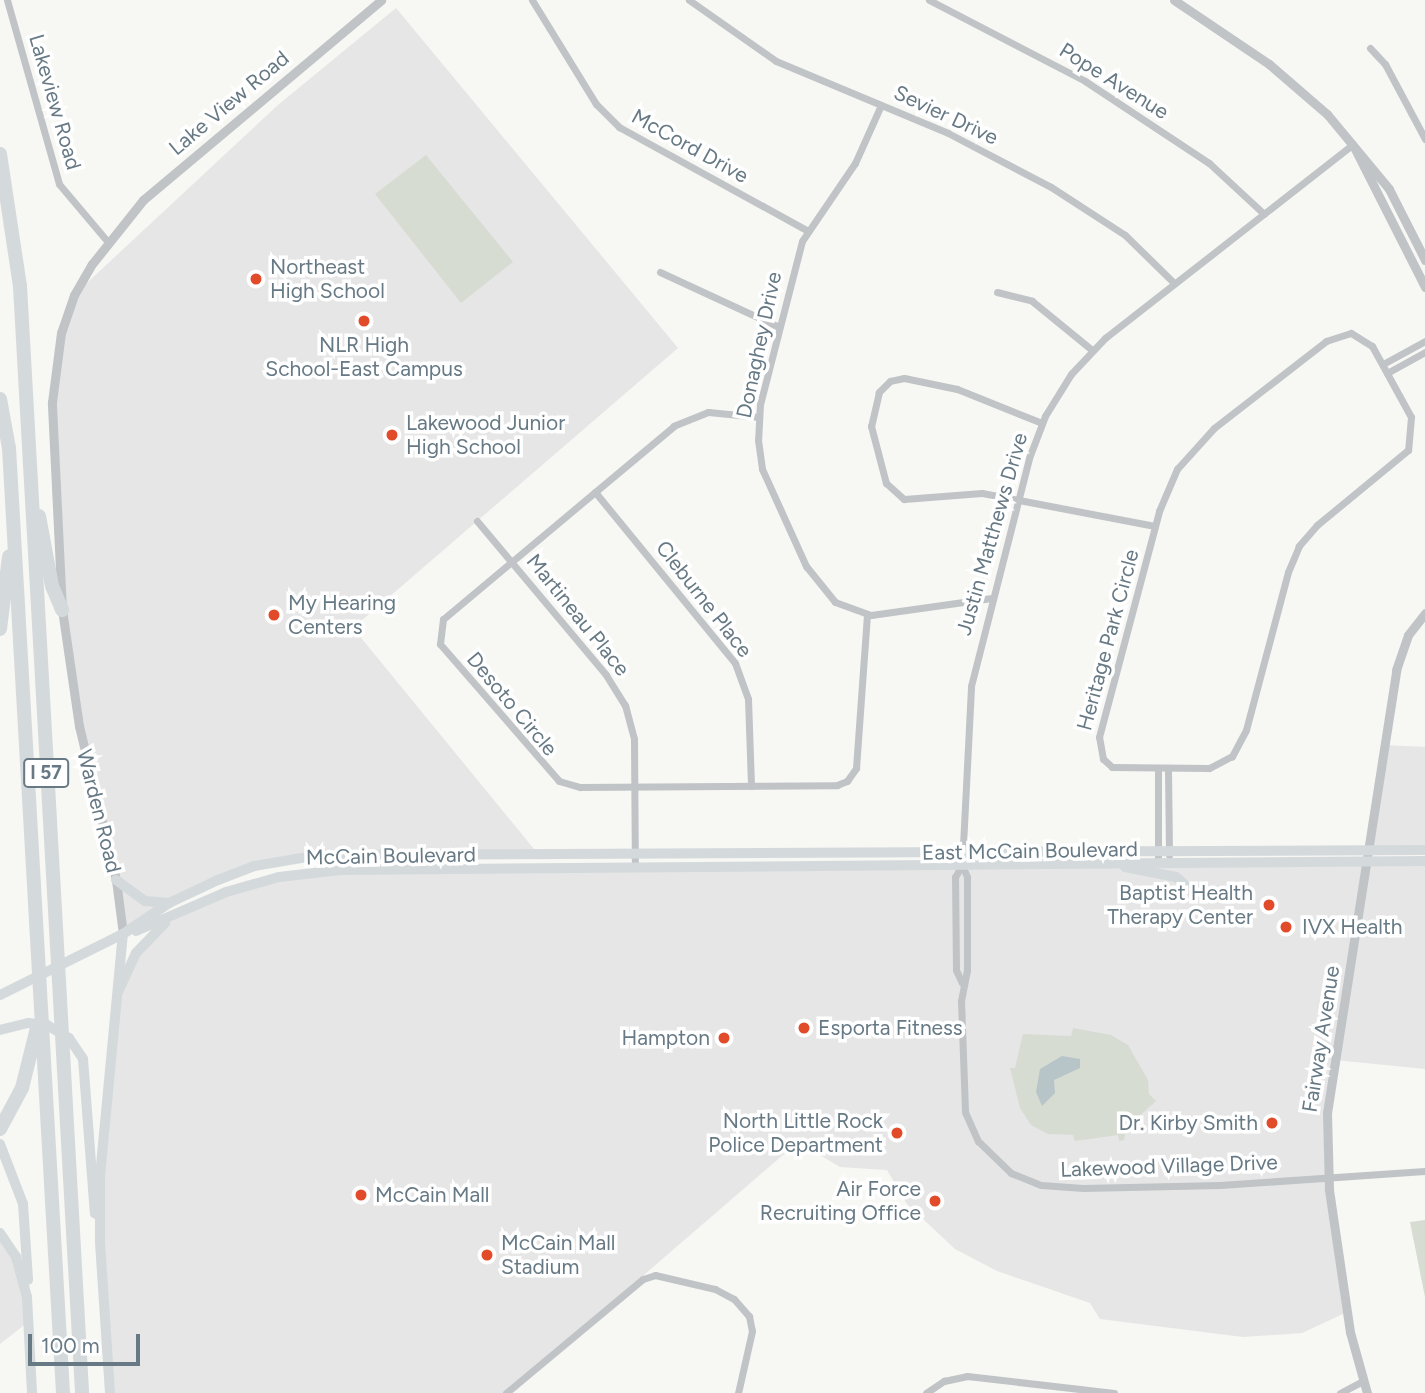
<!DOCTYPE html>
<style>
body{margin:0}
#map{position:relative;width:1425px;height:1393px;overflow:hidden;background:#f7f7f4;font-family:Figtree,sans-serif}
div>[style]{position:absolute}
.built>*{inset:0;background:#e5e6e5}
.green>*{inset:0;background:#d7dcd3}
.water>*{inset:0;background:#b7c4c8}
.minor>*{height:7px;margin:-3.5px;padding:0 3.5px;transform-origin:3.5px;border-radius:3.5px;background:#c0c4c7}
.tertiary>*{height:9px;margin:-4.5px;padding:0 4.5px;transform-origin:4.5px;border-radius:4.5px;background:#c0c4c7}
.secondary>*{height:10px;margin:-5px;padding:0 5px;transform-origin:5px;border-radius:5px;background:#d4d9dc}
.primary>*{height:10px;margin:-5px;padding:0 5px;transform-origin:5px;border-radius:5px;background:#d4d9dc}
.motorway>*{height:14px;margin:-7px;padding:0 7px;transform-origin:7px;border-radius:7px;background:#d4d9dc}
.dots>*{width:19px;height:19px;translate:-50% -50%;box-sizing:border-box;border:4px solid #fff;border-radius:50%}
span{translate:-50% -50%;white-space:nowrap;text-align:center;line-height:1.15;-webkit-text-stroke:7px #fff;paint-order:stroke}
.shield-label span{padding:2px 5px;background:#fff;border:2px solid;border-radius:5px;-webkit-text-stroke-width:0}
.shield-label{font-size:19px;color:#667984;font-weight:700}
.street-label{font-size:21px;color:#667984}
.poi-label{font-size:21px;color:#667984}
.left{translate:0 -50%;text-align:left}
.right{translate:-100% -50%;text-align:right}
.scale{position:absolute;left:28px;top:1334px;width:112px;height:32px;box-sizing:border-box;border:4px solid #667984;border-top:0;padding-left:9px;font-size:21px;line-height:24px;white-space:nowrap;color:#667984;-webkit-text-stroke:5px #fff;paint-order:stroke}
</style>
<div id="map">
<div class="built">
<div style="clip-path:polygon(396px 8px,678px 348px,353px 628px,538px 854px,320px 855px,254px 866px,196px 890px,123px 934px,75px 705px,62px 581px,52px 417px,55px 359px,74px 295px,278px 105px)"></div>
<div style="clip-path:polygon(1384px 745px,1425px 747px,1425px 848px,1368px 849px)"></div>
<div style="clip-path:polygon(1425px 859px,1425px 1069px,1335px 1060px,1326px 1123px,1347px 1312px,1302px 1333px,1243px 1337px,1100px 1319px,1090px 1303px,997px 1271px,955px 1249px,907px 1204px,887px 1170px,840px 1167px,798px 1142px,507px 1393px,109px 1393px,100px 1241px,118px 992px,160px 923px,226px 892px,319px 872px)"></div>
<div style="clip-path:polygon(0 1237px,23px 1276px,28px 1322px,0 1344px)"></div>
</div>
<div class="green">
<div style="clip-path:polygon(426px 155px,513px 262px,461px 303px,375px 194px)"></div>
<div style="clip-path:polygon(1073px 1028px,1111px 1035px,1128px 1045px,1148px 1080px,1149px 1094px,1156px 1101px,1127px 1127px,1124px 1140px,1119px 1141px,1118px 1135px,1075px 1141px,1073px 1135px,1048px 1134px,1031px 1125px,1020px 1108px,1010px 1068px,1015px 1068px,1023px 1034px,1071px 1036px)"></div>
<div style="clip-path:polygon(1425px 1220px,1425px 1297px,1410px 1222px)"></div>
</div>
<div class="water">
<div style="clip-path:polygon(1062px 1056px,1080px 1059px,1080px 1068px,1054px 1080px,1055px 1093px,1042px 1106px,1036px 1092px,1040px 1069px)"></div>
</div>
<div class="minor">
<div style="left:7px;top:0;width:191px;rotate:74.2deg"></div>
<div style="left:59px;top:184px;width:75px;rotate:49.9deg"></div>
<div style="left:532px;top:0;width:122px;rotate:58.4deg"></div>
<div style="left:596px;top:104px;width:33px;rotate:45deg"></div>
<div style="left:619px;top:127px;width:213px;rotate:28.8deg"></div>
<div style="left:689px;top:0;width:106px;rotate:35deg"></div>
<div style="left:776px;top:61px;width:186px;rotate:22.7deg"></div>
<div style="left:948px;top:133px;width:116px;rotate:27.7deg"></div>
<div style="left:1051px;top:187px;width:88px;rotate:33deg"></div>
<div style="left:1125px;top:235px;width:69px;rotate:44.4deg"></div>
<div style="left:929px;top:0;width:176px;rotate:27.4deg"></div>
<div style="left:1085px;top:81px;width:149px;rotate:33.5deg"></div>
<div style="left:1209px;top:163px;width:75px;rotate:42.8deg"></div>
<div style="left:1370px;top:48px;width:22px;rotate:47deg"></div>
<div style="left:1385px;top:64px;width:85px;rotate:61.9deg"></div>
<div style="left:881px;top:105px;width:64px;rotate:114.1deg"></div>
<div style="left:855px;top:163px;width:94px;rotate:124.2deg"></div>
<div style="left:802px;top:241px;width:168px;rotate:104.4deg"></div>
<div style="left:760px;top:404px;width:36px;rotate:93deg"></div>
<div style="left:758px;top:440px;width:29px;rotate:82deg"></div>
<div style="left:762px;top:469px;width:107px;rotate:65.6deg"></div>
<div style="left:806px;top:566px;width:46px;rotate:51.1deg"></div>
<div style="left:835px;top:602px;width:38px;rotate:20deg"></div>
<div style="left:871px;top:615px;width:122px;rotate:-8deg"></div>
<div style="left:660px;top:272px;width:131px;rotate:24.8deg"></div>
<div style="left:997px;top:292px;width:36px;rotate:14deg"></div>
<div style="left:1032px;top:301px;width:77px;rotate:39.2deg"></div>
<div style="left:1351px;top:333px;width:25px;rotate:32deg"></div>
<div style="left:1372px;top:346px;width:81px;rotate:61.2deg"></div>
<div style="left:1411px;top:417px;width:33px;rotate:95deg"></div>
<div style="left:1408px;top:450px;width:118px;rotate:140.5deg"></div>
<div style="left:1317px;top:525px;width:28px;rotate:131deg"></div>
<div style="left:1299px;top:546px;width:28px;rotate:113deg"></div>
<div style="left:1288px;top:572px;width:163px;rotate:104.9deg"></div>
<div style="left:1246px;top:730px;width:30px;rotate:118deg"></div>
<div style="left:1232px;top:756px;width:26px;rotate:152deg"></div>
<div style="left:1209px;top:768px;width:97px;rotate:-179.4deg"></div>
<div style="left:1112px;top:767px;width:12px;rotate:-138deg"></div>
<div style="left:1103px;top:759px;width:22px;rotate:-100deg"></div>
<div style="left:1099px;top:737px;width:234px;rotate:-75.1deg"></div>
<div style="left:1159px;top:511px;width:46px;rotate:-66.8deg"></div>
<div style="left:1177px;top:469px;width:55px;rotate:-47.9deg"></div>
<div style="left:1214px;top:428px;width:142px;rotate:-37.8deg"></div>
<div style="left:1326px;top:341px;width:26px;rotate:-18deg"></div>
<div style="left:1383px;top:364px;width:48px;rotate:-28.7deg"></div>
<div style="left:1387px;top:373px;width:43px;rotate:-28.9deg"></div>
<div style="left:759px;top:417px;width:51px;rotate:-174.4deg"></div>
<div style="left:708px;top:412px;width:37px;rotate:158deg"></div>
<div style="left:674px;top:426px;width:301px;rotate:140.1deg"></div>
<div style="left:443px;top:619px;width:25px;rotate:97deg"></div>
<div style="left:440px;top:644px;width:181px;rotate:49deg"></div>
<div style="left:559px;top:781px;width:22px;rotate:16deg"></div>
<div style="left:580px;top:787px;width:257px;rotate:-0.4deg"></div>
<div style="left:837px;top:785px;width:11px;rotate:-22deg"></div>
<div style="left:847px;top:781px;width:16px;rotate:-55deg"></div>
<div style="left:856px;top:768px;width:154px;rotate:-85.9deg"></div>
<div style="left:1042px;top:423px;width:92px;rotate:-158.2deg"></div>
<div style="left:957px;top:389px;width:54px;rotate:-168.3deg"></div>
<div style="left:904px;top:378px;width:14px;rotate:168deg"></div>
<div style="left:890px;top:381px;width:16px;rotate:135deg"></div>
<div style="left:879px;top:392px;width:35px;rotate:103deg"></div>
<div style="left:871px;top:426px;width:59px;rotate:75.3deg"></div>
<div style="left:886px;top:483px;width:24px;rotate:42deg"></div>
<div style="left:904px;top:499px;width:78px;rotate:-4.4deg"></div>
<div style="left:982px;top:493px;width:176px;rotate:10.8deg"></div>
<div style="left:595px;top:492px;width:221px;rotate:50.7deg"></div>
<div style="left:735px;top:663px;width:38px;rotate:70deg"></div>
<div style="left:748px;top:699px;width:87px;rotate:88deg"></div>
<div style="left:477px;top:521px;width:201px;rotate:50deg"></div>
<div style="left:606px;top:675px;width:36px;rotate:58deg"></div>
<div style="left:625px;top:705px;width:35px;rotate:75deg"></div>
<div style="left:634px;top:739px;width:128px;rotate:89.6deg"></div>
<div style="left:1168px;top:769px;width:86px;rotate:89.3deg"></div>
<div style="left:1158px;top:863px;width:94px;rotate:-90deg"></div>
<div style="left:962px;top:865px;width:13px;rotate:67deg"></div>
<div style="left:967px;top:877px;width:93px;rotate:90deg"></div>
<div style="left:967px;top:970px;width:32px;rotate:101deg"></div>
<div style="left:961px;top:1001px;width:111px;rotate:87.9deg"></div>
<div style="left:965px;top:1112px;width:32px;rotate:66deg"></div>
<div style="left:978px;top:1141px;width:46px;rotate:44.1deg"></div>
<div style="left:1011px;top:1173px;width:32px;rotate:22deg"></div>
<div style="left:1041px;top:1185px;width:42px;rotate:4.1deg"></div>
<div style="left:1083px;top:1188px;width:137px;rotate:-1.3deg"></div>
<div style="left:1220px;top:1185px;width:205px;rotate:-3.9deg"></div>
<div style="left:962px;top:983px;width:14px;rotate:-115deg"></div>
<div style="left:956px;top:970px;width:93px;rotate:-90.6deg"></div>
<div style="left:955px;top:877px;width:14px;rotate:-60deg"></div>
<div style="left:962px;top:865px;width:179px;rotate:-87.1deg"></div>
<div style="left:971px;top:686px;width:235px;rotate:-75.7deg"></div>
<div style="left:1029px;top:458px;width:45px;rotate:-69.1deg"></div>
<div style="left:1045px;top:416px;width:49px;rotate:-58.2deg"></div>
<div style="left:1071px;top:374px;width:50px;rotate:-46.6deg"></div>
<div style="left:1105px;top:338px;width:315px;rotate:-38deg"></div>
<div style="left:506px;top:1393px;width:178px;rotate:-39.8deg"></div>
<div style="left:643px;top:1279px;width:13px;rotate:-18deg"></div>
<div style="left:655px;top:1275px;width:62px;rotate:13.1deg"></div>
<div style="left:715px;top:1289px;width:21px;rotate:28deg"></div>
<div style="left:734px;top:1299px;width:23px;rotate:49deg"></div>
<div style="left:749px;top:1316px;width:15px;rotate:79deg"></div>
<div style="left:752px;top:1331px;width:64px;rotate:102.7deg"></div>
<div style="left:926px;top:1393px;width:22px;rotate:-34deg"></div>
<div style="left:944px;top:1381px;width:24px;rotate:-12deg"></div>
<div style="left:967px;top:1376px;width:148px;rotate:6.6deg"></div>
<div style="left:1340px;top:1393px;width:26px;rotate:-28deg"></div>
</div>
<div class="tertiary">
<div style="left:1174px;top:0;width:115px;rotate:34deg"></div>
<div style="left:1269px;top:64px;width:77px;rotate:40.8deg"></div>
<div style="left:1327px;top:114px;width:97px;rotate:50.4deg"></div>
<div style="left:1389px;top:189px;width:80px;rotate:63.1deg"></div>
<div style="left:1355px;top:149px;width:155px;rotate:63.1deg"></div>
<div style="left:123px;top:934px;width:54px;rotate:-97.4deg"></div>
<div style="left:116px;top:880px;width:158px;rotate:-103.5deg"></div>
<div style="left:79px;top:726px;width:117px;rotate:-98.3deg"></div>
<div style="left:62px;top:610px;width:208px;rotate:-92.8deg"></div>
<div style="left:52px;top:402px;width:70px;rotate:-82.6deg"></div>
<div style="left:61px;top:333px;width:40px;rotate:-71.1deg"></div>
<div style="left:74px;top:295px;width:36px;rotate:-60deg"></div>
<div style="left:92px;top:264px;width:82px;rotate:-51.4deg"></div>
<div style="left:143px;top:200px;width:311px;rotate:-40deg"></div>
<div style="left:1367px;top:1393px;width:63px;rotate:-105.6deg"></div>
<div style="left:1350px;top:1332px;width:145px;rotate:-98.4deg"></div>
<div style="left:1329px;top:1189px;width:76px;rotate:-91.5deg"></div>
<div style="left:1327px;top:1113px;width:448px;rotate:-81.1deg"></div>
<div style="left:1396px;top:670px;width:37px;rotate:-71deg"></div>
<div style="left:1408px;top:635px;width:28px;rotate:-52deg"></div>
</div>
<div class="secondary">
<div style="left:0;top:1030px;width:29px;rotate:-14deg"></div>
<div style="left:28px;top:1023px;width:19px;rotate:6deg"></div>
<div style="left:47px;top:1025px;width:26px;rotate:31deg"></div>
<div style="left:69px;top:1038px;width:25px;rotate:56deg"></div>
<div style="left:83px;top:1059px;width:155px;rotate:85.6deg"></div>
<div style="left:0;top:1144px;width:64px;rotate:69deg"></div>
<div style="left:23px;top:1204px;width:76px;rotate:86.2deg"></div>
<div style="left:0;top:1233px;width:29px;rotate:56deg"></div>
<div style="left:16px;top:1257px;width:41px;rotate:74.6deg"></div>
<div style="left:27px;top:1297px;width:96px;rotate:87deg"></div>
<div style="left:110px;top:1393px;width:152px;rotate:-93.8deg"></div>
<div style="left:100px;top:1241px;width:65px;rotate:-90deg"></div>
<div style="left:100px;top:1176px;width:243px;rotate:-84.6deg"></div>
</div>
<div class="primary">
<div style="left:1125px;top:867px;width:52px;rotate:11.1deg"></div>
<div style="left:1176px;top:877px;width:20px;rotate:41deg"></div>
<div style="left:116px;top:880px;width:36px;rotate:36deg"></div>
<div style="left:145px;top:901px;width:24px;rotate:5deg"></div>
<div style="left:136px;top:931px;width:98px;rotate:-23.4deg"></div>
<div style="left:226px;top:892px;width:55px;rotate:-15.8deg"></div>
<div style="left:279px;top:877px;width:62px;rotate:-6.4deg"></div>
<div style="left:341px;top:870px;width:1084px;rotate:-0.48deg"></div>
<div style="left:118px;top:992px;width:43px;rotate:-65.2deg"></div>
<div style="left:136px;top:953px;width:42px;rotate:-46deg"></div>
<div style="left:0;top:995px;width:137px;rotate:-26.4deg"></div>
<div style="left:123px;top:934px;width:55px;rotate:-34deg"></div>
<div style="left:169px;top:903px;width:54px;rotate:-25.1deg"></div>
<div style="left:218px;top:880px;width:39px;rotate:-21deg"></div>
<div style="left:254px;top:866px;width:67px;rotate:-9.5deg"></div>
<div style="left:320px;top:855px;width:1105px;rotate:-0.26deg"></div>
</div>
<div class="motorway">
<div style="left:0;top:154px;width:134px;rotate:81.4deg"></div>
<div style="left:20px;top:286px;width:1109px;rotate:86.79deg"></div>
<div style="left:0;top:399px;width:50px;rotate:79.6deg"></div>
<div style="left:9px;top:448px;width:947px;rotate:86.73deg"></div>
<div style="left:39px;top:516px;width:71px;rotate:79.5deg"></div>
<div style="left:52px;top:586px;width:26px;rotate:67deg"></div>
<div style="left:0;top:629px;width:73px;rotate:-82.9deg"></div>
<div style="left:0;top:1129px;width:47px;rotate:-61.8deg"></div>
<div style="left:22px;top:1088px;width:62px;rotate:-76deg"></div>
</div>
<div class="dots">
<div style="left:256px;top:279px;background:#e14b2a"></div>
<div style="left:364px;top:321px;background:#e14b2a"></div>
<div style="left:392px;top:435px;background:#e14b2a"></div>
<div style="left:274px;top:615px;background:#e14b2a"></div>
<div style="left:1269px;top:905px;background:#e14b2a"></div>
<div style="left:1286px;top:927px;background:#e14b2a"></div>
<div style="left:804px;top:1028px;background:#e14b2a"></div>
<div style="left:724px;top:1038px;background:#e14b2a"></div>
<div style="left:1272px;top:1123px;background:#e14b2a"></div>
<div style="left:897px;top:1133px;background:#e14b2a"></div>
<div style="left:361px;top:1195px;background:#e14b2a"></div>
<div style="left:935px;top:1201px;background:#e14b2a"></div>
<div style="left:487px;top:1255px;background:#e14b2a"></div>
</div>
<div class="shield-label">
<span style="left:46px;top:773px">I 57</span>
</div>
<div class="street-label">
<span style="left:1114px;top:81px;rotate:32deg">Pope Avenue</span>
<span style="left:55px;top:102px;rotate:74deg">Lakeview Road</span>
<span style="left:229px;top:103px;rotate:-40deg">Lake View Road</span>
<span style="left:946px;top:115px;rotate:25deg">Sevier Drive</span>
<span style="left:690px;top:146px;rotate:29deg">McCord Drive</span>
<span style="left:759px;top:345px;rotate:-78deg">Donaghey Drive</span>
<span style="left:992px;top:534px;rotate:-74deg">Justin Matthews Drive</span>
<span style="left:704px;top:599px;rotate:52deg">Cleburne Place</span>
<span style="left:578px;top:615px;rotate:51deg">Martineau Place</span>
<span style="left:1108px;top:640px;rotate:-75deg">Heritage Park Circle</span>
<span style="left:512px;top:704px;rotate:50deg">Desoto Circle</span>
<span style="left:99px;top:811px;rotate:76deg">Warden Road</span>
<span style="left:1030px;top:851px;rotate:-1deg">East McCain Boulevard</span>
<span style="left:391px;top:856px;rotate:-1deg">McCain Boulevard</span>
<span style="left:1321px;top:1039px;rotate:-81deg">Fairway Avenue</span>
<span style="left:1169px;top:1166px;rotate:-2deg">Lakewood Village Drive</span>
</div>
<div class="poi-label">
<span class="left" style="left:270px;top:279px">Northeast<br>High School</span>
<span style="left:364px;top:357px">NLR High<br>School-East Campus</span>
<span class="left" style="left:406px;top:435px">Lakewood Junior<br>High School</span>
<span class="left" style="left:288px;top:615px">My Hearing<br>Centers</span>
<span class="right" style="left:1253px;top:905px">Baptist Health<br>Therapy Center</span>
<span class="left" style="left:1302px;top:927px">IVX Health</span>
<span class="left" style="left:818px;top:1028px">Esporta Fitness</span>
<span class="right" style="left:710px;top:1038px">Hampton</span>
<span class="right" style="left:883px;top:1133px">North Little Rock<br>Police Department</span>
<span class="right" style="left:1258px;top:1123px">Dr. Kirby Smith</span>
<span class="right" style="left:921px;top:1201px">Air Force<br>Recruiting Office</span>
<span class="left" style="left:375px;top:1195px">McCain Mall</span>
<span class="left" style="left:501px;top:1255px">McCain Mall<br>Stadium</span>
</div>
<div class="scale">100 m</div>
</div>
